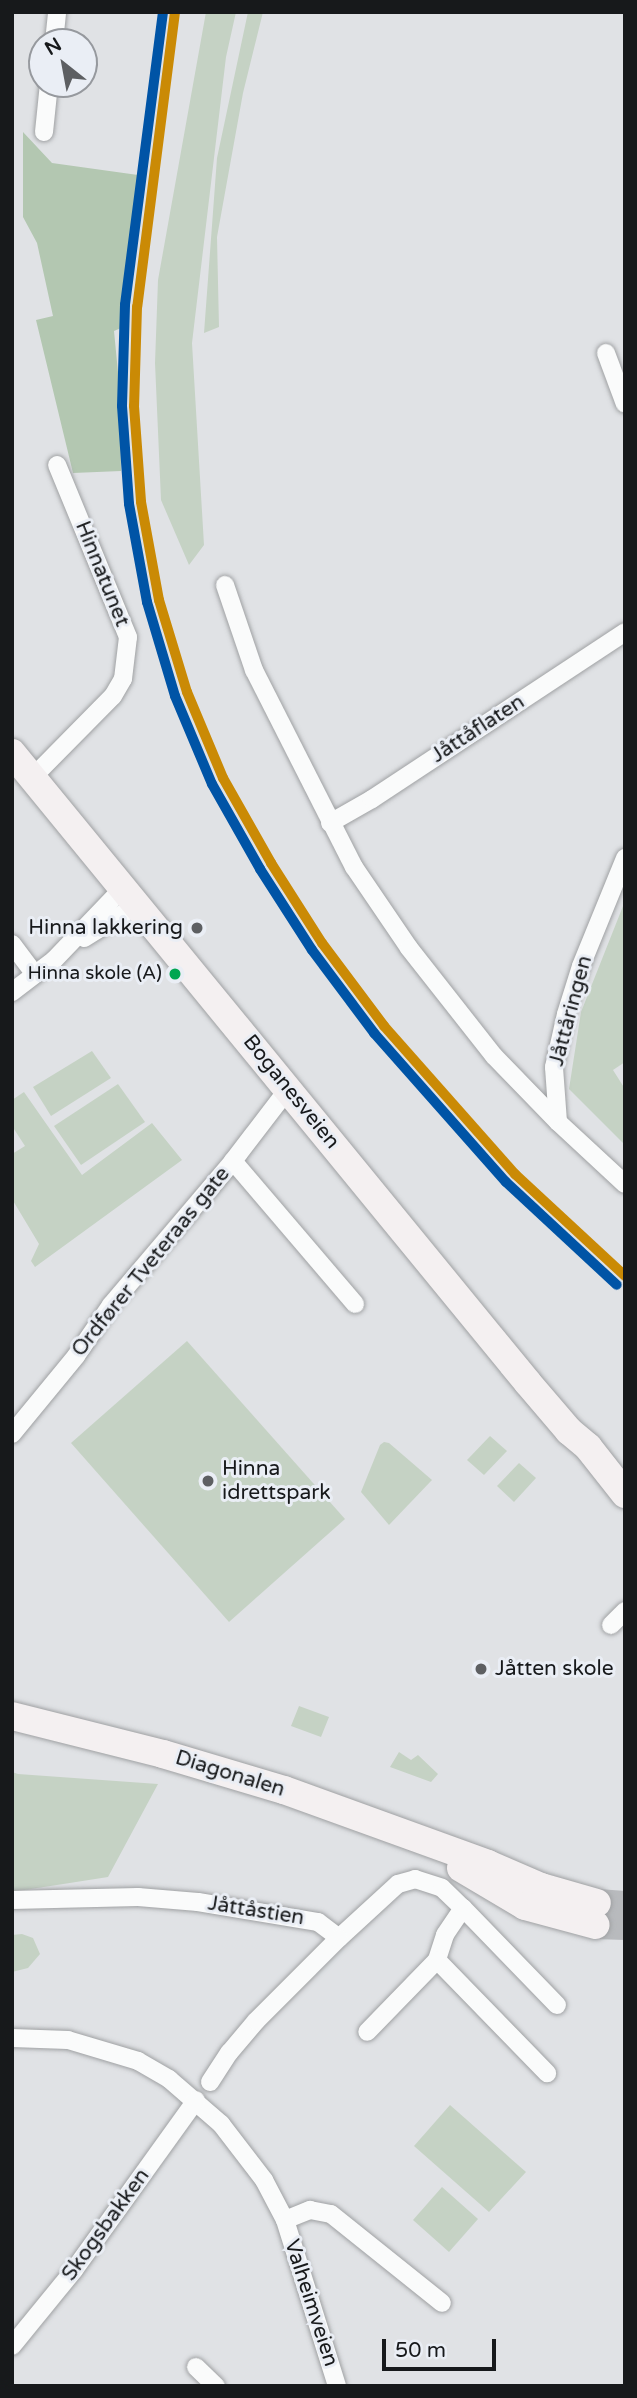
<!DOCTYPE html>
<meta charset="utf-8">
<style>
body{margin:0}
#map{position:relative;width:637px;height:2398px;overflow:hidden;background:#e0e2e5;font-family:"Varela Round",sans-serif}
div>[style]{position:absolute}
.green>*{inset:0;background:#c5d2c4}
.forest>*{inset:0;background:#b3c7b1}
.primary-tunnel>*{height:28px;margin-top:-14px;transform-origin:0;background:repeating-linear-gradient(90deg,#b8babd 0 28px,transparent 0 42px)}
.roads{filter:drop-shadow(0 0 2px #9fa1a3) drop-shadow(0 0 2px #9fa1a3)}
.street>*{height:18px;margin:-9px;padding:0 9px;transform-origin:9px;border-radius:9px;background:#fafbfb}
.primary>*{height:28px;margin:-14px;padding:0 14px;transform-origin:14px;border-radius:14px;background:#f4f0f1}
.rail-1>*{height:10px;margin:-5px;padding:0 5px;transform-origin:5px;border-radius:5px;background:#ca8a05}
.rail-2>*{height:10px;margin:-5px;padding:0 5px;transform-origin:5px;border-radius:5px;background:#0054a6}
.dots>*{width:19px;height:19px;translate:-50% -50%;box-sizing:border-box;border:4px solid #eaeef5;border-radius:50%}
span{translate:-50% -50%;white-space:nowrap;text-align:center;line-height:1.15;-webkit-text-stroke:6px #eaeef5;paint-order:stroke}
.bus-label{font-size:19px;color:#17191b}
.right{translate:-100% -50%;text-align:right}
.street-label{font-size:21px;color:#17191b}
.poi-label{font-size:21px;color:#17191b}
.left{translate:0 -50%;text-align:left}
.frame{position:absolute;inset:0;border:14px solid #17191b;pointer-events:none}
.north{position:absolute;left:28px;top:28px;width:70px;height:70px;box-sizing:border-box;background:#eaeef5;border:2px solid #96999e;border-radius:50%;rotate:329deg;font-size:19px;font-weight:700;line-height:28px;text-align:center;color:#17191b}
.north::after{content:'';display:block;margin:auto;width:24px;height:32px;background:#5d5f62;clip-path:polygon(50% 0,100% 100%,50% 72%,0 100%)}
.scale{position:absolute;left:382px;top:2339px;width:114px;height:32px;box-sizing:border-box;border:4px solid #17191b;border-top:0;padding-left:9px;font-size:21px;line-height:24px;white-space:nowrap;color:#17191b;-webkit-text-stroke:5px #eaeef5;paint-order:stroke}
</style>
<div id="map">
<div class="green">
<div style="clip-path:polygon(206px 12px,236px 12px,226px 57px,192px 343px,204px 545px,189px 565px,161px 500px,155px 363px,158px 280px)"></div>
<div style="clip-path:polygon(248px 12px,263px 12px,243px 93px,217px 237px,219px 327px,204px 333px,217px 158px)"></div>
<div style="clip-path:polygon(625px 901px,625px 1062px,613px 1070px,625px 1089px,625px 1145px,569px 1089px,581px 1012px)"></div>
<div style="clip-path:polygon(92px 1051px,111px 1078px,51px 1116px,33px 1087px)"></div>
<div style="clip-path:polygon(118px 1084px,145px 1122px,81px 1165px,54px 1126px)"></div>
<div style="clip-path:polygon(24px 1092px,82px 1175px,152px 1123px,182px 1160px,35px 1267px,31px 1261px,39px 1244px,12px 1199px,12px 1154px,25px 1146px,12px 1126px,12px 1100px)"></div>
<div style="clip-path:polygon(187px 1341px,345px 1519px,229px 1622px,71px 1443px)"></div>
<div style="clip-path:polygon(490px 1436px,507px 1451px,484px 1475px,467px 1460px)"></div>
<div style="clip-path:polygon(384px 1442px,389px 1443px,432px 1480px,389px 1525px,361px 1492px,380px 1445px)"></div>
<div style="clip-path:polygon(519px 1463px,536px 1478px,514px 1502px,497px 1486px)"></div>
<div style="clip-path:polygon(299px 1706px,329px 1717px,321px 1737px,291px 1726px)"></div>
<div style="clip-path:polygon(399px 1752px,411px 1760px,418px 1755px,438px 1774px,431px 1782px,390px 1767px)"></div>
<div style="clip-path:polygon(12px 1772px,18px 1774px,158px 1784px,108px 1877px,12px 1892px)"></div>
<div style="clip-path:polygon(22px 1934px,33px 1938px,40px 1954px,28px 1968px,12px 1972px,12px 1935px)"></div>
<div style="clip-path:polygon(450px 2105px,526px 2172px,489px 2212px,414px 2146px)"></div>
<div style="clip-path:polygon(442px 2187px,478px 2219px,449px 2252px,413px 2220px)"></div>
</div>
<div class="forest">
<div style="clip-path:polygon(23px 132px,52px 163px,138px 175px,121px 328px,114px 331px,120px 393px,121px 471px,73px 473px,36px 320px,53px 316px,37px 243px,23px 217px)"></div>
</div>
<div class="primary-tunnel">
<div style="left:597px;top:1903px;width:28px;rotate:4deg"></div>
<div style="left:596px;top:1925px;width:29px;rotate:2deg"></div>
</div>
<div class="roads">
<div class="street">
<div style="left:54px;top:42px;width:30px;rotate:-84deg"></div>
<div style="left:44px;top:132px;width:48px;rotate:-84.1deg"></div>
<div style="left:606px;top:353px;width:54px;rotate:69.6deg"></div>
<div style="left:225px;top:585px;width:90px;rotate:71.2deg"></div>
<div style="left:254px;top:670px;width:221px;rotate:63.1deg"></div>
<div style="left:354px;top:867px;width:98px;rotate:55.8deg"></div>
<div style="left:409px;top:948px;width:137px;rotate:51.8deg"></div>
<div style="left:494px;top:1056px;width:92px;rotate:45.9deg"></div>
<div style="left:558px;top:1122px;width:91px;rotate:42.8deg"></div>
<div style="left:32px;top:778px;width:115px;rotate:-45.4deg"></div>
<div style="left:113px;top:696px;width:20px;rotate:-60deg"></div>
<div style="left:123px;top:679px;width:42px;rotate:-83.2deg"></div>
<div style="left:128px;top:637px;width:186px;rotate:-112.4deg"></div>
<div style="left:330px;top:823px;width:48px;rotate:-29.7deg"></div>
<div style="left:372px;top:799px;width:303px;rotate:-33.4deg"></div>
<div style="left:84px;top:938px;width:62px;rotate:-31.9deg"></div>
<div style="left:12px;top:944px;width:38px;rotate:53deg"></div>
<div style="left:12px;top:992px;width:53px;rotate:-37.3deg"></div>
<div style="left:54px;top:960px;width:100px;rotate:-46.2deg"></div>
<div style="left:558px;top:1122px;width:55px;rotate:-94.2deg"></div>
<div style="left:554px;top:1067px;width:54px;rotate:-77.2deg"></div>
<div style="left:566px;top:1014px;width:50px;rotate:-72.6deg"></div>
<div style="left:581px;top:966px;width:117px;rotate:-67.8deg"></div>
<div style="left:233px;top:1161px;width:188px;rotate:49.5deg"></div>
<div style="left:12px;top:1434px;width:101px;rotate:-50.6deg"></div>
<div style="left:76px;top:1356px;width:62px;rotate:-55.5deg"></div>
<div style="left:111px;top:1305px;width:189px;rotate:-49.7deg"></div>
<div style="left:233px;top:1161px;width:91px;rotate:-52.6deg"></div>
<div style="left:611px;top:1625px;width:20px;rotate:-45deg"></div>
<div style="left:12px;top:1900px;width:126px;rotate:-1.4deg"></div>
<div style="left:138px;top:1897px;width:60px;rotate:4.8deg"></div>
<div style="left:198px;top:1902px;width:122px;rotate:9.5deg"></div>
<div style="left:318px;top:1922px;width:26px;rotate:37deg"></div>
<div style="left:339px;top:1938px;width:80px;rotate:-42.5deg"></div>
<div style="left:398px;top:1884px;width:18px;rotate:-16deg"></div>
<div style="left:415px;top:1879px;width:28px;rotate:18deg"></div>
<div style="left:442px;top:1888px;width:29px;rotate:44deg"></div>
<div style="left:463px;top:1908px;width:32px;rotate:124deg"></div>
<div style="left:445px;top:1935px;width:26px;rotate:108deg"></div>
<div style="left:437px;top:1960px;width:100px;rotate:134.2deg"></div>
<div style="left:463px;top:1908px;width:135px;rotate:45.9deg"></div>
<div style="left:437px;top:1960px;width:158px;rotate:45.8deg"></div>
<div style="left:12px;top:2038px;width:56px;rotate:2deg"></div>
<div style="left:68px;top:2040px;width:73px;rotate:16.7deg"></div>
<div style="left:138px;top:2061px;width:36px;rotate:30deg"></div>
<div style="left:169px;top:2079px;width:69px;rotate:40.9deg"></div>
<div style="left:221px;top:2124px;width:71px;rotate:52.5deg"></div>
<div style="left:264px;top:2180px;width:45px;rotate:62.3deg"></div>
<div style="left:285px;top:2220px;width:174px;rotate:72.6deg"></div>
<div style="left:210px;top:2082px;width:35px;rotate:-57deg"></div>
<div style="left:229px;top:2053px;width:42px;rotate:-49.8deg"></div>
<div style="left:256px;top:2021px;width:117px;rotate:-45deg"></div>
<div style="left:285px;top:2220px;width:27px;rotate:-22deg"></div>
<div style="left:310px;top:2210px;width:21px;rotate:11deg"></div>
<div style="left:331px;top:2214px;width:142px;rotate:38.7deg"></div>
<div style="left:12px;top:2346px;width:98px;rotate:-50.8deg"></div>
<div style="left:74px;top:2270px;width:209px;rotate:-54.3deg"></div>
<div style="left:196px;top:2367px;width:28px;rotate:44deg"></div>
</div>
<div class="primary">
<div style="left:12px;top:753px;width:814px;rotate:50.68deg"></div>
<div style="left:528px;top:1383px;width:63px;rotate:49.5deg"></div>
<div style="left:569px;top:1431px;width:25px;rotate:40deg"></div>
<div style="left:588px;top:1447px;width:60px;rotate:51.8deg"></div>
<div style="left:12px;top:1716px;width:156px;rotate:14.1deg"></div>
<div style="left:163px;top:1754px;width:126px;rotate:16.6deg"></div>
<div style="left:284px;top:1790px;width:217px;rotate:19.9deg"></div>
<div style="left:488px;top:1864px;width:58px;rotate:23.5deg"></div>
<div style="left:541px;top:1887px;width:58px;rotate:15.9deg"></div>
<div style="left:461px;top:1868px;width:74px;rotate:30.7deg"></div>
<div style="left:525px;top:1906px;width:73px;rotate:15deg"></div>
</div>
</div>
<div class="rail-1">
<div style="left:175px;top:12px;width:297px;rotate:97.3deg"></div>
<div style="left:137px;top:307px;width:99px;rotate:91.7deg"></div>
<div style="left:134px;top:406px;width:96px;rotate:85.8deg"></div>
<div style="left:141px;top:502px;width:100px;rotate:79.6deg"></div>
<div style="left:159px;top:600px;width:96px;rotate:73.1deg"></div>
<div style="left:187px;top:692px;width:93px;rotate:67.3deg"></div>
<div style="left:223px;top:778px;width:98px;rotate:60.5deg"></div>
<div style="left:271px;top:863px;width:95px;rotate:57.5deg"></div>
<div style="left:322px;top:943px;width:104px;rotate:53.2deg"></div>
<div style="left:384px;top:1026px;width:198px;rotate:48.5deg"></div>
<div style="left:515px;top:1174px;width:150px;rotate:42.8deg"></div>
</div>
<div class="rail-2">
<div style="left:163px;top:12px;width:295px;rotate:97.4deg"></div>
<div style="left:125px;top:305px;width:101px;rotate:91.7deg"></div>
<div style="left:122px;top:406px;width:98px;rotate:85.9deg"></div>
<div style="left:129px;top:504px;width:100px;rotate:79.6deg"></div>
<div style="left:147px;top:602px;width:98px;rotate:73.4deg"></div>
<div style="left:175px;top:696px;width:95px;rotate:67.2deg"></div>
<div style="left:212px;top:784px;width:98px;rotate:60.5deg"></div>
<div style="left:260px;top:869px;width:96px;rotate:57.3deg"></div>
<div style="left:312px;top:950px;width:104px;rotate:53.2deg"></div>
<div style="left:374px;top:1033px;width:199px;rotate:48.5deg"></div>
<div style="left:506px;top:1182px;width:151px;rotate:42.9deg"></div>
</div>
<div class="dots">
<div style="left:197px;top:928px;background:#5d5f62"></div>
<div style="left:175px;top:974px;background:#00a651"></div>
<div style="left:208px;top:1481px;background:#5d5f62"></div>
<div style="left:481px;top:1669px;background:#5d5f62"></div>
</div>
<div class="bus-label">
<span class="right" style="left:162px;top:974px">Hinna skole (A)</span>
</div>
<div class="street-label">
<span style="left:102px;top:574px;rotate:68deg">Hinnatunet</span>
<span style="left:478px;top:729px;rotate:-33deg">Jåttåflaten</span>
<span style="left:571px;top:1011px;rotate:-75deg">Jåttåringen</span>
<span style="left:291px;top:1092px;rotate:51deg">Boganesveien</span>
<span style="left:151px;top:1262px;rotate:-51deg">Ordfører Tveteraas gate</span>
<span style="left:230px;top:1774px;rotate:17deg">Diagonalen</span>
<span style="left:256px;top:1911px;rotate:9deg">Jåttåstien</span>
<span style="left:106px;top:2225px;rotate:-54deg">Skogsbakken</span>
<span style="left:311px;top:2303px;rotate:72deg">Valheimveien</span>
</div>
<div class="poi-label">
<span class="right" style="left:183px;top:928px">Hinna lakkering</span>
<span class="left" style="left:222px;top:1481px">Hinna<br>idrettspark</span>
<span class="left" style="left:495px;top:1669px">Jåtten skole</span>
</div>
<div class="frame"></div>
<div class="north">N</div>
<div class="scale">50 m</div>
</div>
